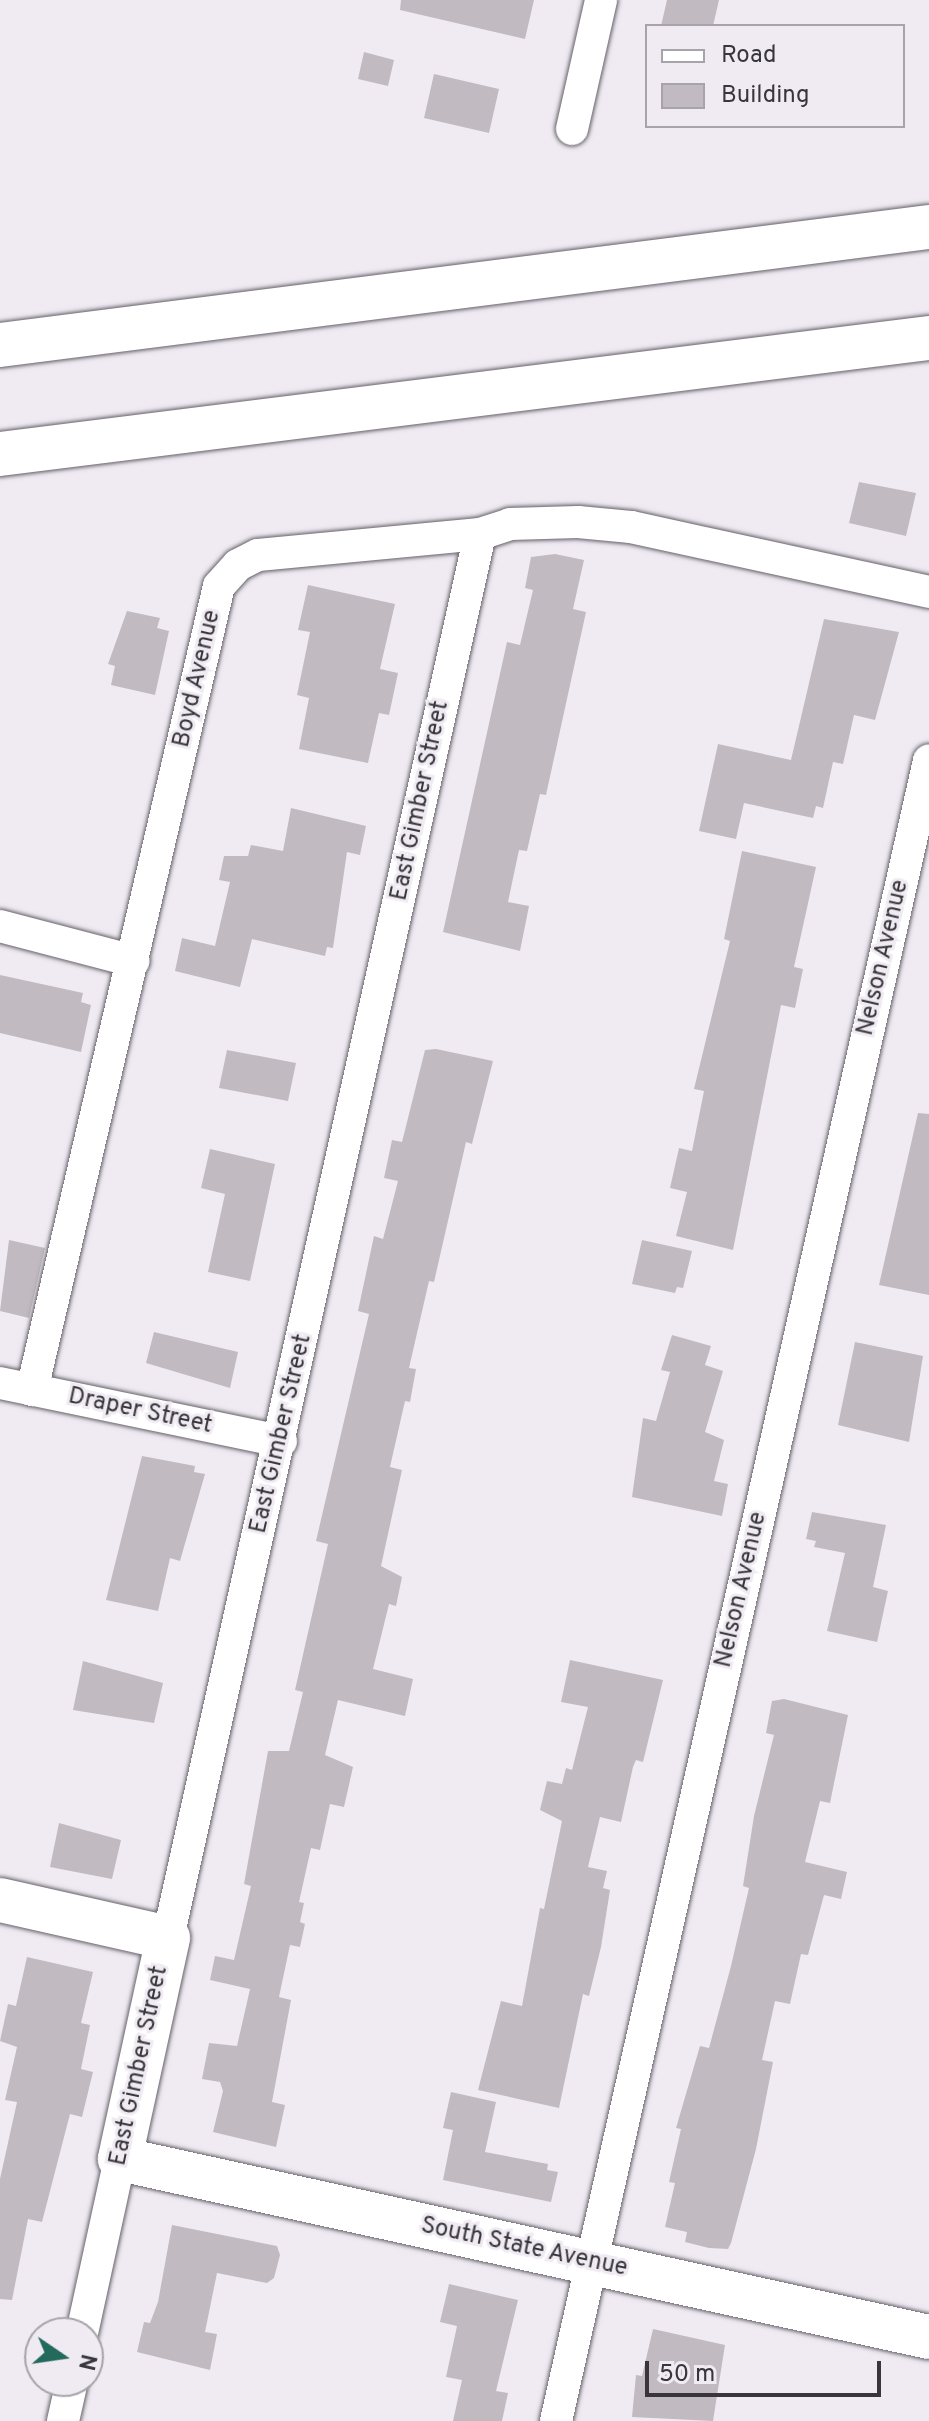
<!DOCTYPE html>
<style>
body{margin:0}
#map{position:relative;width:929px;height:2421px;overflow:hidden;background:#f0ebf3;font-family:Overpass,sans-serif}
div>[style]{position:absolute}
.building>*{inset:0;background:#c1bac1}
.roads{filter:drop-shadow(0 0 2px #666169) drop-shadow(0 0 2px #666169)}
.street>*{height:32px;margin:-16px;padding:0 16px;transform-origin:16px;border-radius:16px;background:#fff}
.secondary>*{height:44px;margin:-22px;padding:0 22px;transform-origin:22px;border-radius:22px;background:#fff}
.highway>*{height:44px;margin:-22px;padding:0 22px;transform-origin:22px;border-radius:22px;background:#fff}
span{translate:-50% -50%;white-space:nowrap;text-align:center;line-height:1.15;-webkit-text-stroke:6px #f0ebf3;paint-order:stroke}
.street-label{font-size:24px;color:#38363a}
.legend{position:absolute;left:645px;top:24px;width:260px;height:104px;box-sizing:border-box;background:#f0ebf3;border:2px solid #a6a3a9;margin:0;padding:10px 14px;list-style:none;font-size:24px;color:#38363a}
.legend li{display:flex;align-items:center;gap:16px;height:40px}
.legend b{width:40px;border:2px solid #a6a3a9}
.north{position:absolute;left:24px;top:2317px;width:80px;height:80px;box-sizing:border-box;background:#f0ebf3;border:2px solid #a6a3a9;border-radius:50%;rotate:103deg;font-size:22px;font-weight:700;line-height:32px;text-align:center;color:#38363a}
.north::after{content:'';display:block;margin:auto;width:28px;height:36px;background:#23695c;clip-path:polygon(50% 0,100% 100%,50% 72%,0 100%)}
.scale{position:absolute;left:645px;top:2361px;width:236px;height:36px;box-sizing:border-box;border:4px solid #38363a;border-top:0;padding-left:10px;font-size:24px;line-height:28px;white-space:nowrap;color:#38363a;-webkit-text-stroke:6px #f0ebf3;paint-order:stroke}
</style>
<div id="map">
<div class="building">
<div style="clip-path:polygon(401px 0,534px 0,525px 39px,400px 10px)"></div>
<div style="clip-path:polygon(667px 0,719px 0,713px 26px,661px 26px)"></div>
<div style="clip-path:polygon(364px 52px,394px 60px,388px 86px,358px 79px)"></div>
<div style="clip-path:polygon(434px 74px,499px 89px,489px 133px,424px 118px)"></div>
<div style="clip-path:polygon(859px 482px,916px 493px,906px 536px,849px 523px)"></div>
<div style="clip-path:polygon(555px 554px,584px 560px,573px 609px,586px 612px,546px 795px,540px 794px,527px 851px,519px 850px,508px 902px,529px 906px,520px 951px,443px 932px,507px 642px,520px 645px,533px 590px,525px 588px,531px 557px)"></div>
<div style="clip-path:polygon(308px 585px,395px 604px,380px 669px,398px 673px,389px 715px,379px 713px,368px 763px,299px 749px,309px 698px,297px 695px,310px 632px,298px 630px)"></div>
<div style="clip-path:polygon(127px 611px,160px 618px,157px 628px,169px 631px,155px 695px,111px 685px,115px 666px,108px 664px)"></div>
<div style="clip-path:polygon(824px 619px,899px 632px,875px 720px,854px 715px,843px 764px,833px 762px,823px 808px,816px 806px,813px 818px,744px 803px,736px 839px,699px 831px,718px 744px,791px 760px)"></div>
<div style="clip-path:polygon(291px 808px,366px 826px,360px 855px,347px 852px,333px 948px,327px 947px,325px 956px,252px 939px,240px 987px,175px 971px,182px 938px,215px 946px,230px 882px,219px 880px,224px 856px,248px 856px,251px 845px,283px 851px)"></div>
<div style="clip-path:polygon(742px 851px,816px 867px,794px 967px,803px 969px,795px 1008px,781px 1005px,733px 1250px,676px 1236px,687px 1192px,670px 1188px,679px 1148px,692px 1151px,704px 1091px,694px 1089px,730px 941px,724px 939px)"></div>
<div style="clip-path:polygon(0 975px,83px 993px,81px 1002px,91px 1005px,81px 1052px,0 1033px)"></div>
<div style="clip-path:polygon(436px 1049px,493px 1061px,472px 1144px,466px 1142px,434px 1282px,429px 1281px,409px 1368px,416px 1369px,410px 1402px,405px 1401px,390px 1467px,402px 1470px,381px 1566px,402px 1577px,396px 1606px,389px 1604px,373px 1669px,413px 1679px,405px 1716px,338px 1700px,325px 1755px,353px 1767px,344px 1807px,330px 1804px,320px 1850px,311px 1848px,299px 1902px,304px 1903px,300px 1922px,305px 1924px,300px 1947px,290px 1945px,279px 1997px,291px 2000px,272px 2102px,285px 2105px,276px 2147px,213px 2132px,223px 2091px,220px 2082px,202px 2079px,209px 2043px,237px 2046px,250px 1989px,210px 1980px,215px 1956px,234px 1960px,251px 1886px,244px 1884px,268px 1751px,289px 1751px,303px 1692px,295px 1690px,328px 1544px,316px 1541px,369px 1314px,358px 1311px,374px 1236px,383px 1239px,398px 1181px,384px 1178px,392px 1140px,402px 1142px,425px 1050px)"></div>
<div style="clip-path:polygon(227px 1050px,296px 1063px,288px 1101px,219px 1088px)"></div>
<div style="clip-path:polygon(918px 1113px,929px 1114px,929px 1295px,879px 1285px)"></div>
<div style="clip-path:polygon(210px 1149px,275px 1164px,250px 1281px,208px 1272px,225px 1194px,201px 1188px)"></div>
<div style="clip-path:polygon(9px 1240px,45px 1248px,29px 1318px,0 1311px)"></div>
<div style="clip-path:polygon(642px 1240px,692px 1251px,683px 1288px,677px 1287px,675px 1293px,632px 1284px)"></div>
<div style="clip-path:polygon(154px 1332px,238px 1352px,230px 1388px,146px 1363px)"></div>
<div style="clip-path:polygon(672px 1335px,711px 1346px,705px 1365px,723px 1371px,705px 1432px,724px 1440px,714px 1481px,728px 1484px,722px 1516px,632px 1497px,643px 1418px,656px 1421px,670px 1372px,661px 1370px)"></div>
<div style="clip-path:polygon(855px 1342px,923px 1356px,909px 1442px,838px 1425px)"></div>
<div style="clip-path:polygon(142px 1456px,195px 1466px,194px 1472px,205px 1474px,180px 1561px,170px 1558px,158px 1611px,106px 1600px)"></div>
<div style="clip-path:polygon(812px 1512px,886px 1525px,873px 1587px,888px 1591px,877px 1642px,827px 1631px,845px 1553px,814px 1547px,816px 1541px,806px 1539px)"></div>
<div style="clip-path:polygon(570px 1660px,663px 1680px,643px 1762px,636px 1760px,633px 1767px,621px 1822px,600px 1817px,588px 1867px,607px 1871px,603px 1888px,610px 1890px,601px 1947px,589px 1996px,583px 1994px,559px 2108px,478px 2090px,501px 2001px,522px 2006px,540px 1908px,544px 1909px,562px 1821px,540px 1810px,547px 1781px,562px 1784px,566px 1768px,572px 1770px,588px 1707px,561px 1702px)"></div>
<div style="clip-path:polygon(83px 1661px,163px 1683px,154px 1723px,73px 1710px)"></div>
<div style="clip-path:polygon(784px 1699px,848px 1715px,830px 1803px,820px 1801px,805px 1862px,847px 1872px,841px 1899px,824px 1895px,808px 1955px,801px 1954px,790px 2004px,775px 2001px,762px 2060px,773px 2062px,756px 2149px,731px 2243px,728px 2249px,709px 2248px,685px 2242px,687px 2232px,665px 2227px,675px 2183px,669px 2182px,681px 2129px,676px 2128px,700px 2046px,709px 2048px,731px 1966px,749px 1888px,743px 1886px,754px 1816px,774px 1735px,766px 1733px,772px 1701px)"></div>
<div style="clip-path:polygon(59px 1823px,121px 1840px,112px 1879px,50px 1867px)"></div>
<div style="clip-path:polygon(27px 1957px,93px 1972px,81px 2023px,90px 2025px,81px 2069px,93px 2072px,82px 2117px,70px 2114px,42px 2222px,28px 2219px,12px 2300px,0 2299px,0 2179px,17px 2102px,5px 2100px,17px 2047px,0 2041px,8px 2004px,16px 2006px)"></div>
<div style="clip-path:polygon(451px 2092px,496px 2102px,485px 2152px,548px 2164px,547px 2170px,558px 2172px,551px 2202px,443px 2180px,453px 2130px,443px 2128px)"></div>
<div style="clip-path:polygon(172px 2225px,277px 2246px,280px 2255px,274px 2278px,267px 2283px,217px 2273px,205px 2332px,217px 2334px,210px 2370px,137px 2352px,144px 2322px,150px 2323px,158px 2302px)"></div>
<div style="clip-path:polygon(449px 2284px,518px 2300px,496px 2391px,508px 2393px,502px 2421px,453px 2421px,462px 2380px,446px 2377px,457px 2326px,440px 2322px)"></div>
<div style="clip-path:polygon(653px 2329px,725px 2345px,713px 2421px,632px 2417px,636px 2375px,642px 2376px)"></div>
</div>
<div class="roads">
<div class="street">
<div style="left:572px;top:129px;width:132px;rotate:-77.3deg"></div>
<div style="left:0;top:926px;width:138px;rotate:14.7deg"></div>
<div style="left:0;top:1383px;width:287px;rotate:11.7deg"></div>
<div style="left:32px;top:1390px;width:825px;rotate:-76.91deg"></div>
<div style="left:219px;top:586px;width:28px;rotate:-48deg"></div>
<div style="left:238px;top:565px;width:22px;rotate:-27deg"></div>
<div style="left:258px;top:555px;width:223px;rotate:-5.4deg"></div>
<div style="left:480px;top:534px;width:32px;rotate:-18deg"></div>
<div style="left:510px;top:524px;width:68px;rotate:-1.7deg"></div>
<div style="left:578px;top:522px;width:53px;rotate:5.4deg"></div>
<div style="left:631px;top:527px;width:305px;rotate:12.3deg"></div>
<div style="left:168px;top:1938px;width:1438px;rotate:-77.47deg"></div>
<div style="left:82px;top:2333px;width:178px;rotate:-77.7deg"></div>
<div style="left:63px;top:2421px;width:41px;rotate:-77.3deg"></div>
<div style="left:556px;top:2421px;width:1702px;rotate:-77.34deg"></div>
</div>
<div class="secondary">
<div style="left:0;top:1900px;width:172px;rotate:12.7deg"></div>
<div style="left:168px;top:1938px;width:226px;rotate:102.3deg"></div>
<div style="left:120px;top:2159px;width:828px;rotate:12.41deg"></div>
</div>
<div class="highway">
<div style="left:0;top:345px;width:936px;rotate:-7.24deg"></div>
<div style="left:0;top:454px;width:936px;rotate:-7.12deg"></div>
</div>
</div>
<div class="street-label">
<span style="left:198px;top:679px;rotate:-77deg">Boyd Avenue</span>
<span style="left:421px;top:801px;rotate:-78deg">East Gimber Street</span>
<span style="left:884px;top:958px;rotate:-77deg">Nelson Avenue</span>
<span style="left:140px;top:1412px;rotate:12deg">Draper Street</span>
<span style="left:282px;top:1434px;rotate:-77deg">East Gimber Street</span>
<span style="left:742px;top:1590px;rotate:-77deg">Nelson Avenue</span>
<span style="left:140px;top:2066px;rotate:-78deg">East Gimber Street</span>
<span style="left:524px;top:2248px;rotate:12deg">South State Avenue</span>
</div>
<ul class="legend">
<li><b style="height:10px;background:#fff"></b>Road</li>
<li><b style="height:22px;background:#c1bac1"></b>Building</li>
</ul>
<div class="north">N</div>
<div class="scale">50 m</div>
</div>
